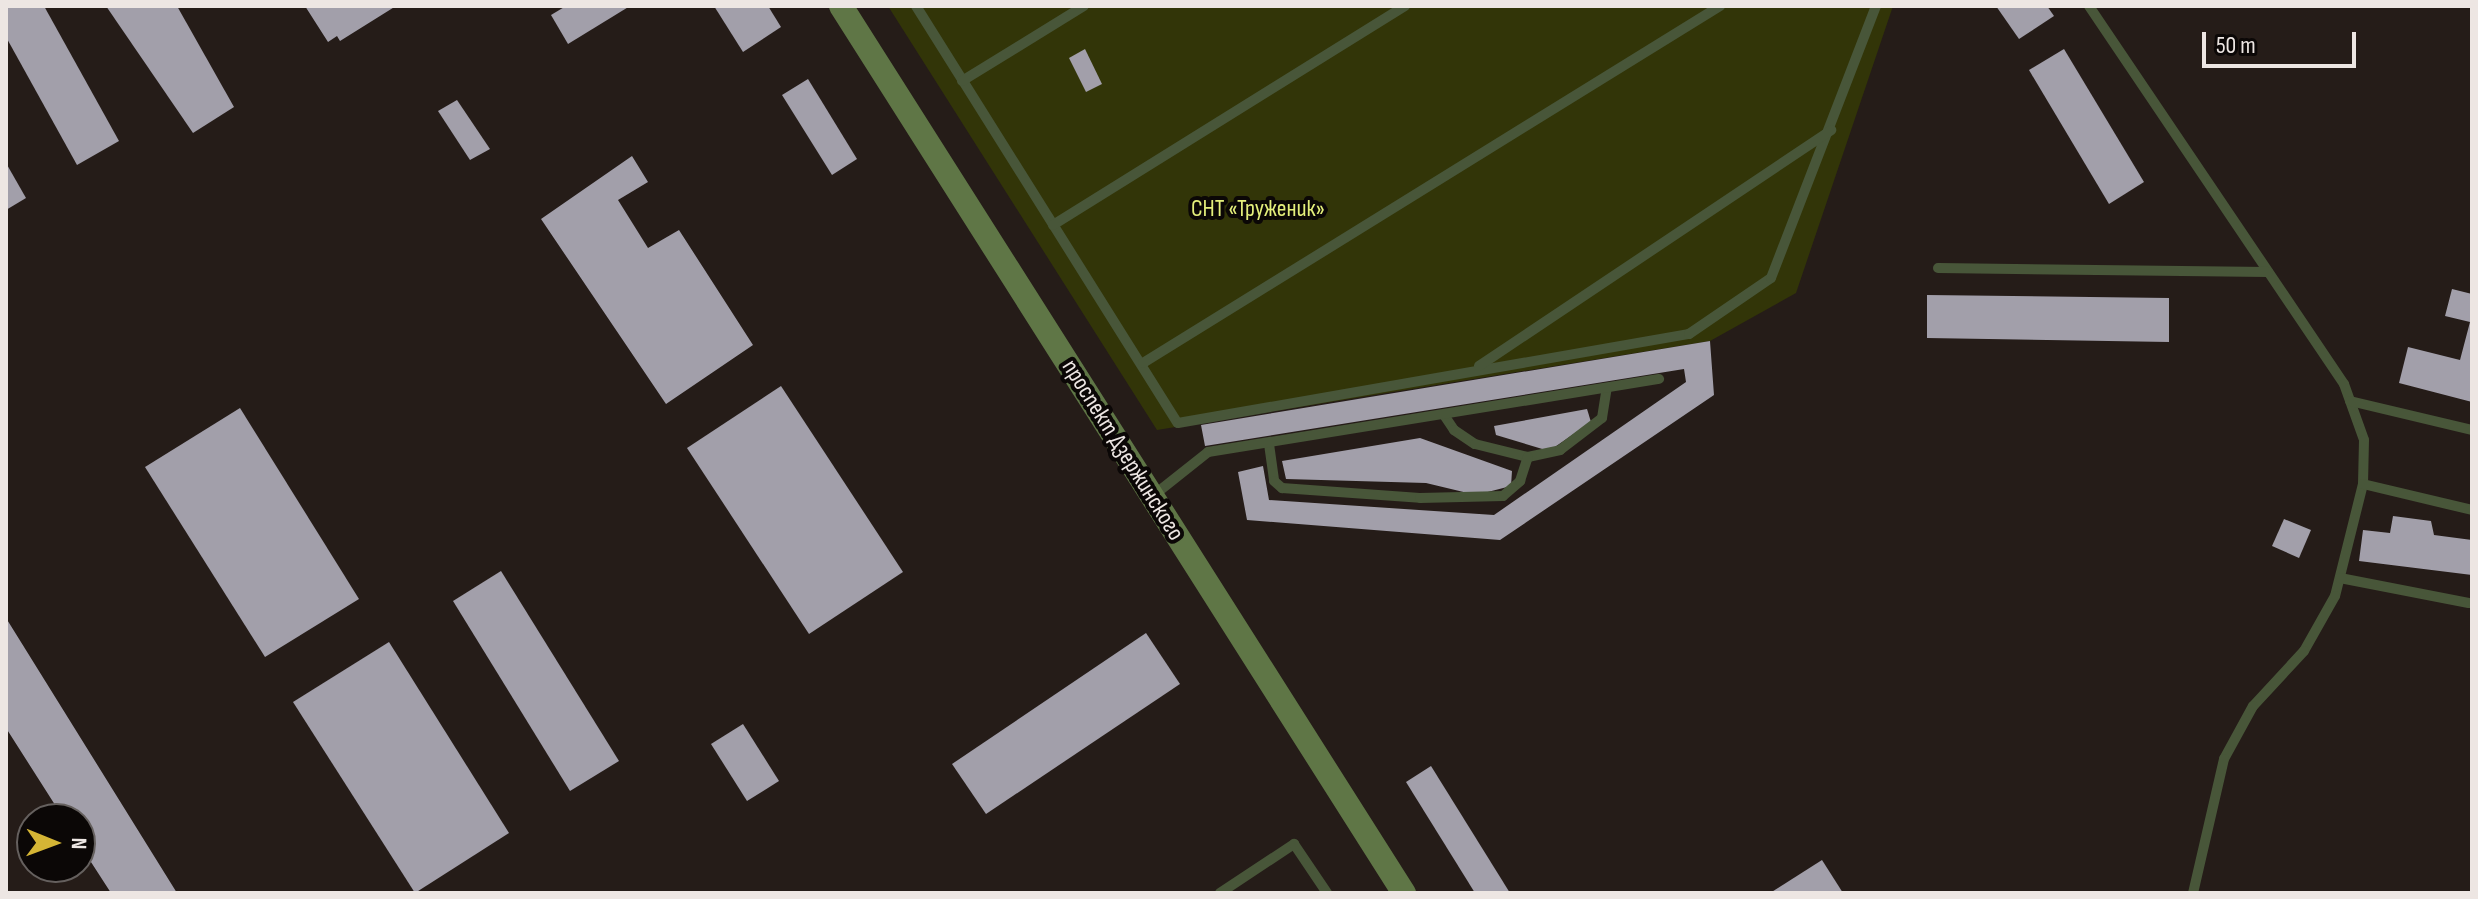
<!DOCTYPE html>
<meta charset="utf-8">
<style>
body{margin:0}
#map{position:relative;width:2478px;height:899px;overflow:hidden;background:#251c18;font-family:"Sofia Sans Condensed",sans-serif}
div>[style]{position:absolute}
.green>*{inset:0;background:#323508}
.building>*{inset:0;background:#a29faa}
.lane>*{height:10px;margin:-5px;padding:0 5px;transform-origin:5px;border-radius:5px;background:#485639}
.secondary>*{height:24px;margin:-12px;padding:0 12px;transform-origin:12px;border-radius:12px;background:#5f7646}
span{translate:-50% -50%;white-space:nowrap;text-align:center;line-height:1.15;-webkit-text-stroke:8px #0b0706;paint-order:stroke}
.park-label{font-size:24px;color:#e4ef7b}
.street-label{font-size:24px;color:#ede6e3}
.frame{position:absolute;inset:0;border:8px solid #ede6e3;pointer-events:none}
.north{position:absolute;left:16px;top:803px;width:80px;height:80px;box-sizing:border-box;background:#0b0706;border:2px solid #65605e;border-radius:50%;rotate:91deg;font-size:22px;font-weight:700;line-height:32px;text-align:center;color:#ede6e3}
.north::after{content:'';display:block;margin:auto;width:28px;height:36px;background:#d5b535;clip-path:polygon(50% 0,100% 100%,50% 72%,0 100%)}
.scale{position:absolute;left:2202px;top:32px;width:154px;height:36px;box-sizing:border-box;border:4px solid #ede6e3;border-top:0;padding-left:10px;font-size:24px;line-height:28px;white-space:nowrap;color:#ede6e3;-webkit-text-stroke:6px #0b0706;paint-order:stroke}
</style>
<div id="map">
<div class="green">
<div style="clip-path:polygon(888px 6px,1893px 6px,1796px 293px,1710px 341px,1157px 430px)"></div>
</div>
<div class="building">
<div style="clip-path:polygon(6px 6px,44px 6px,119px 141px,77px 165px,6px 37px)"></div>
<div style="clip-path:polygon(106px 6px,177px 6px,234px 107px,193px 133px)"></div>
<div style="clip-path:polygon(305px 6px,396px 6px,340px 41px,337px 36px,328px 42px)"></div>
<div style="clip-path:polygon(566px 6px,630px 6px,568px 44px,551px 15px)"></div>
<div style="clip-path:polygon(714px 6px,768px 6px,781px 27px,743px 52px)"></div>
<div style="clip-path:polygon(1996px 6px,2047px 6px,2054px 16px,2019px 39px)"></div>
<div style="clip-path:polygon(1085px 49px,1102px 84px,1086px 92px,1069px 58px)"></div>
<div style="clip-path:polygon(2064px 49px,2144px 182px,2109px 204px,2029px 70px)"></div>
<div style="clip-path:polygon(808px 79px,857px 159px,832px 175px,782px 95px)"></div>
<div style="clip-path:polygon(457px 100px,490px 149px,470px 160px,438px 111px)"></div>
<div style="clip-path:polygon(632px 156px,648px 182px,618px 200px,648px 248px,679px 230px,753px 345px,666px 404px,541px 219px)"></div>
<div style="clip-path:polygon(6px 163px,26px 198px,6px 210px)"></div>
<div style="clip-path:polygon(2452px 289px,2472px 294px,2472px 402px,2399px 383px,2408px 347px,2460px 360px,2470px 322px,2445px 316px)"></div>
<div style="clip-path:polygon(1927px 295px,2169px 298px,2169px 342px,1927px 338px)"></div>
<div style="clip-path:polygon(1710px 341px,1714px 395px,1500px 540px,1247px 520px,1238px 472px,1263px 466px,1269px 500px,1494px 515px,1686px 382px,1684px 369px,1205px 446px,1201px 425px)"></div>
<div style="clip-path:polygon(781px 386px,903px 572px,809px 634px,687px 448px)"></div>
<div style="clip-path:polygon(240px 408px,359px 599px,265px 657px,145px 467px)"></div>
<div style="clip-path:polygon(1587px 409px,1591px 422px,1549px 451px,1496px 435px,1494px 426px)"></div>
<div style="clip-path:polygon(1420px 438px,1512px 471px,1511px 486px,1476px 495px,1426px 483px,1286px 479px,1282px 461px)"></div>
<div style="clip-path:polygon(2393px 516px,2431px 521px,2434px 535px,2472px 540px,2472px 575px,2359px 561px,2363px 530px,2390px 533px)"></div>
<div style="clip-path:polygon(2284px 519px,2311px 530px,2299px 558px,2272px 546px)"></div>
<div style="clip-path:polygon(501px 571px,619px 761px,570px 791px,453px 601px)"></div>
<div style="clip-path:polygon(6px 618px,177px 893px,111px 893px,80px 845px,80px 819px,64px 819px,6px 728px)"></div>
<div style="clip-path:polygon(1146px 633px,1180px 684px,986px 814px,952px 764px)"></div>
<div style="clip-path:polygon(389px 642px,509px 833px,415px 893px,293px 702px)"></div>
<div style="clip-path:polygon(743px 724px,779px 781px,747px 801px,711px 744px)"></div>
<div style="clip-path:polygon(1431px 766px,1510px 893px,1475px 893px,1406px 782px)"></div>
<div style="clip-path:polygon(1822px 860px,1843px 893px,1770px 893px)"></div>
</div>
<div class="lane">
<div style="left:916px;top:6px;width:492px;rotate:57.9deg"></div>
<div style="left:1178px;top:423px;width:519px;rotate:-9.88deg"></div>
<div style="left:1689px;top:334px;width:99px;rotate:-34.3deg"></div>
<div style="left:1771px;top:278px;width:292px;rotate:-68.9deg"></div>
<div style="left:2089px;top:6px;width:456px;rotate:56deg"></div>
<div style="left:2344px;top:384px;width:59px;rotate:70.3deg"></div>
<div style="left:2364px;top:440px;width:44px;rotate:91.3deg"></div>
<div style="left:2363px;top:484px;width:115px;rotate:104deg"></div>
<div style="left:2335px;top:596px;width:63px;rotate:119.4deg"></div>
<div style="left:2304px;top:651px;width:75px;rotate:132.8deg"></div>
<div style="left:2253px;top:706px;width:60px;rotate:118.7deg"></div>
<div style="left:2224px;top:759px;width:138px;rotate:103deg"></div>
<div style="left:962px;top:81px;width:143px;rotate:-31.6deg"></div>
<div style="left:1053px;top:225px;width:415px;rotate:-31.9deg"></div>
<div style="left:1938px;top:268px;width:330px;rotate:0.7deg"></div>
<div style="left:1143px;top:363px;width:679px;rotate:-31.75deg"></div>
<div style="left:1479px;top:366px;width:424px;rotate:-33.8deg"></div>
<div style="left:2350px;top:401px;width:125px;rotate:13.4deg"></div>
<div style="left:1444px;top:415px;width:18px;rotate:56deg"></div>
<div style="left:1454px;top:430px;width:25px;rotate:34deg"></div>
<div style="left:1475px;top:444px;width:55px;rotate:13.8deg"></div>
<div style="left:1528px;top:457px;width:33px;rotate:-12deg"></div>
<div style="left:1560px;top:450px;width:53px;rotate:-37.3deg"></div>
<div style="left:1602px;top:418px;width:30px;rotate:-81deg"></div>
<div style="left:1269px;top:444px;width:37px;rotate:82deg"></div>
<div style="left:1274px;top:481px;width:11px;rotate:41deg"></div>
<div style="left:1282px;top:488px;width:138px;rotate:4.1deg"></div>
<div style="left:1420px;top:498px;width:83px;rotate:-1.4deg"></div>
<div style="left:1503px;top:496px;width:23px;rotate:-41deg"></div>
<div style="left:1520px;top:481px;width:25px;rotate:-72deg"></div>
<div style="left:2363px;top:484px;width:112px;rotate:13.4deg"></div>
<div style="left:1154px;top:495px;width:69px;rotate:-38.5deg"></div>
<div style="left:1208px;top:452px;width:457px;rotate:-9.2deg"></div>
<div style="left:2340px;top:578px;width:131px;rotate:11deg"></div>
<div style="left:1220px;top:893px;width:89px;rotate:-33.5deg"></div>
<div style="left:1294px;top:844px;width:59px;rotate:56deg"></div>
</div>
<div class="secondary">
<div style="left:841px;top:6px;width:1051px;rotate:57.6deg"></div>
</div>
<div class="park-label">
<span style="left:1258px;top:209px">СНТ «Труженик»</span>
</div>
<div class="street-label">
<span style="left:1123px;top:450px;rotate:58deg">проспект Дзержинского</span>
</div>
<div class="frame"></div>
<div class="north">N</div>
<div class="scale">50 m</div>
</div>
